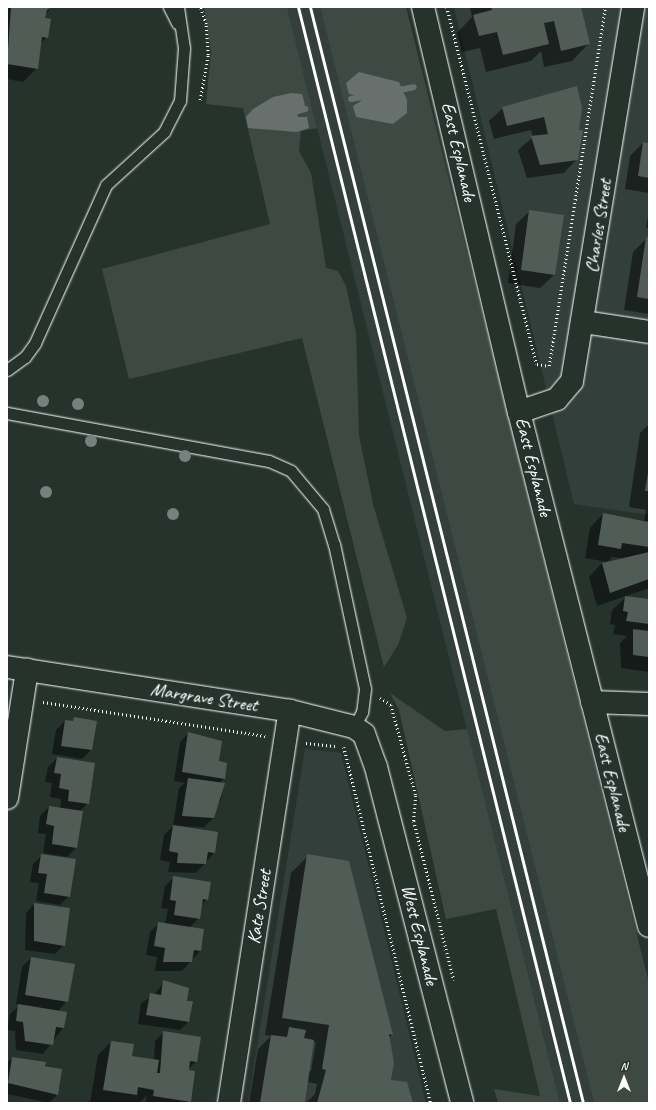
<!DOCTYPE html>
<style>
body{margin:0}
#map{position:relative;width:656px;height:1110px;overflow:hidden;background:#26332d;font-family:Caveat,sans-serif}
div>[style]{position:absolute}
.built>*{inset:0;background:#333f3a}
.green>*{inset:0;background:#3e4944}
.water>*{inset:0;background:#67706c}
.shadow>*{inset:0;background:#0007}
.stream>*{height:6px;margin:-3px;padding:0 3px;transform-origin:3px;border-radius:3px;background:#67706c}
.building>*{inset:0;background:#515c57}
.path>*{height:2.5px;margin-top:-1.25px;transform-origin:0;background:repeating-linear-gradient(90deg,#fff 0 1px,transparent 0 4px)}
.roads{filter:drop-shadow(0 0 1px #fff) drop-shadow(0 0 1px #fff)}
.service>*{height:11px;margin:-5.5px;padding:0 5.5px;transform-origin:5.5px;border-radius:5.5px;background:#26332d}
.minor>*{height:22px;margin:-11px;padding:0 11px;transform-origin:11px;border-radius:11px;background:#26332d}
.tertiary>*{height:22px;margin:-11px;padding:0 11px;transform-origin:11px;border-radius:11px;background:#26332d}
.rail>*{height:3px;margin:-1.5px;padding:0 1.5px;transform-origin:1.5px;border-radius:1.5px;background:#fff}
.trees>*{width:12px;height:12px;margin:-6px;border-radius:50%;background:#78807d}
span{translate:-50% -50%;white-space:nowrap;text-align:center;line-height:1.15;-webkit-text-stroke:3.5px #26332d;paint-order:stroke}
.street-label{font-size:19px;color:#fff}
.frame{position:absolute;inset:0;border:8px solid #fff;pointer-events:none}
.north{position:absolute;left:604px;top:1058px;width:40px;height:40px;-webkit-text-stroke:3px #26332d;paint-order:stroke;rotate:0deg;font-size:11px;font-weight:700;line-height:16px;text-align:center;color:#fff}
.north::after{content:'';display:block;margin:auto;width:14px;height:18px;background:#fff;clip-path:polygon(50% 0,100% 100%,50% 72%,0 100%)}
</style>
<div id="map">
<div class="built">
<div style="clip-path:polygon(287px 7px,320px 7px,594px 1103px,560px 1103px)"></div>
<div style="clip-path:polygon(454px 7px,649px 7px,649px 515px,574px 504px)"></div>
<div style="clip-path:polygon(305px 749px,341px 753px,426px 1103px,248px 1103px)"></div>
</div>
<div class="green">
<div style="clip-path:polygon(204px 7px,287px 7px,317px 128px,301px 131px,299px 151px,311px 173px,326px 268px,338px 271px,346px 286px,356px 333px,359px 435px,373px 504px,407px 618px,398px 645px,384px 667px,302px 338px,129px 379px,102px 269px,270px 224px,243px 108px,206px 104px,211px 52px)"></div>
<div style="clip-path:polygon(320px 7px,406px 7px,649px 983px,649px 1103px,594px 1103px)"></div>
<div style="clip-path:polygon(390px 693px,445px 731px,467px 729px,560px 1103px,498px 1103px,494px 1089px,540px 1096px,496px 909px,446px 919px,399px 710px)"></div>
</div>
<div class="water">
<div style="clip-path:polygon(359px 72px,399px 82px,407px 100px,407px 113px,393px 124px,356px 117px,353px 106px,361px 101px,360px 97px,349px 94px,346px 83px)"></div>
<div style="clip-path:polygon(291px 93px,302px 94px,305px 105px,297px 113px,298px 117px,307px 117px,309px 128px,297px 132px,248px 128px,246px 117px,253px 109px,273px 97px)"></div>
</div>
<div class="shadow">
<div style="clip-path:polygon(7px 7px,51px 7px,45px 16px,47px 37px,40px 44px,37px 68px,23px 82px,7px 79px)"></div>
<div style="clip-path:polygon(470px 7px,580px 7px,589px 43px,572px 61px,544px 67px,541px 51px,531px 61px,486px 72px,480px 48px,462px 52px,457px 33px,472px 17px)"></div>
<div style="clip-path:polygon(576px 88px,577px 159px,564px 173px,527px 178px,518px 150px,533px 137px,531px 130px,494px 139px,489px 121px,503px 108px)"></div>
<div style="clip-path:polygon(643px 143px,649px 144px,649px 193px,625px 189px,630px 156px)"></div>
<div style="clip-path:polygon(649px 210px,649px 228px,646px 228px)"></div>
<div style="clip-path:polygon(530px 211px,563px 216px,554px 275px,540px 288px,508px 283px,516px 224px)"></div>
<div style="clip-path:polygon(647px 238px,649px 239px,649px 314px,624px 310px,633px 252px)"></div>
<div style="clip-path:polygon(649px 424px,649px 588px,597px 606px,589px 577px,602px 563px,623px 558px,612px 557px,607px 562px,585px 558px,590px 528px,603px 514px,644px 521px,646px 510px,629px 507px,640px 433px)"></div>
<div style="clip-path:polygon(626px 597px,649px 600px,649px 672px,621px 668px,620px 643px,627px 636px,613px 634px,615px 625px,610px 624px,612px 610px)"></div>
<div style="clip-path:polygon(65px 721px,96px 722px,91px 750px,82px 759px,52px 754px,56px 730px)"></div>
<div style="clip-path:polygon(189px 733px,218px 762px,224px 778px,219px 784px,223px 784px,221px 800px,215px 806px,213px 818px,204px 827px,174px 826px,214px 853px,196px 873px,168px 872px,170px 862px,160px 860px,164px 835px,173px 826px,179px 788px,185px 783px,174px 781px,180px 742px)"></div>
<div style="clip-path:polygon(57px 758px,88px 803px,80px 811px,76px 848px,67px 857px,43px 853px,46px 834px,38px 833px,40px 816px,49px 807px,60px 808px,61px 799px,50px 797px,52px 783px,45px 782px,48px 767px)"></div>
<div style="clip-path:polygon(42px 855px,69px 896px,60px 905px,36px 901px,39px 883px,30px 882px,33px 864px)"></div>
<div style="clip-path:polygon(evenodd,308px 856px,392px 1035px,388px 1038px,390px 1081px,411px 1103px,306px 1103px,315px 1094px,317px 1084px,308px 1082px,305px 1103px,249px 1103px,258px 1049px,271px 1036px,265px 1035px,291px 873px,308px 856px,313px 1042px,316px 1042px,311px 1071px,309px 1071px,313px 1042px)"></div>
<div style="clip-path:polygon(174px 877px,207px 899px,201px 906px,199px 918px,189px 928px,200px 951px,182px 971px,155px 971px,157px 957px,146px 955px,150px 932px,159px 923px,165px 924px,168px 909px,161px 908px,165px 886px)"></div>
<div style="clip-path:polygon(34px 904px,64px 945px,55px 954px,25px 950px,26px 913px)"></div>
<div style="clip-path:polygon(31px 958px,67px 1001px,58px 1011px,63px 1028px,43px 1054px,16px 1050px,15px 1031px,7px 1030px,10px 1014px,20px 1005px,16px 1004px,22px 967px)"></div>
<div style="clip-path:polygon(164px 982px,186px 1001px,189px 1021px,180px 1030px,138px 1024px,141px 1003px,154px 995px)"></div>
<div style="clip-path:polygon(164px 1032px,196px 1062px,187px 1070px,188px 1103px,145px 1103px,147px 1095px,140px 1103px,90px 1103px,98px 1055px,111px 1042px,131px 1056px,154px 1060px,155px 1041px)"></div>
<div style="clip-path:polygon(12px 1058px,61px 1069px,57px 1095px,49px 1103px,7px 1094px,7px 1063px)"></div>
</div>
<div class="stream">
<div style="left:394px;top:91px;width:20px;rotate:-11deg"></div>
<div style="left:351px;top:99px;width:16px;rotate:-11deg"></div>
<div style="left:292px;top:113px;width:14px;rotate:-17deg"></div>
</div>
<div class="building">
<div style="clip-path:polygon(11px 7px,52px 7px,47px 10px,45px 18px,51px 19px,48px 38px,42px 37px,38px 69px,7px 64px)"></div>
<div style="clip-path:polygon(491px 7px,581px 7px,590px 44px,561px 51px,554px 21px,544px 23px,549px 44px,503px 55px,497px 32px,479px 36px,473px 15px,492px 10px)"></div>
<div style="clip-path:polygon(577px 86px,582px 108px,579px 130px,583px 130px,578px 160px,540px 165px,531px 136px,548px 134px,544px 117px,507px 126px,502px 107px)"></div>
<div style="clip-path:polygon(643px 142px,649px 143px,649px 178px,638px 176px)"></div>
<div style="clip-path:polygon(529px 210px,564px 215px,555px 275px,521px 270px)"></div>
<div style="clip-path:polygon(646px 237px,649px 238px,649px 299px,637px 297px)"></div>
<div style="clip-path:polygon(648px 473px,649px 473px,649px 491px,645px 491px)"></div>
<div style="clip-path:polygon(603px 513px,649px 522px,649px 547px,622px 543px,621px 549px,598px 545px)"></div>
<div style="clip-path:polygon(649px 552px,649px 579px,610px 593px,602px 563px)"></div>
<div style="clip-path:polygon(625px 596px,649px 599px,649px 624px,626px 621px,628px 612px,623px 611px)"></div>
<div style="clip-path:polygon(633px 629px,649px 631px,649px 657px,633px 655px)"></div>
<div style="clip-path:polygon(74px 717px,97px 721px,92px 750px,61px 746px,65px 720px,73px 721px)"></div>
<div style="clip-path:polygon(188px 732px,222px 741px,219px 761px,227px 763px,225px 779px,182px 772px)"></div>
<div style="clip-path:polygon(57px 757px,95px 763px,89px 804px,68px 801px,69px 790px,59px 788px,61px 774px,54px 773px)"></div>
<div style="clip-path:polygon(188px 778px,225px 783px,214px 818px,182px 816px)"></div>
<div style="clip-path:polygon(49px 806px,83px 811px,77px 848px,52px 844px,54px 826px,46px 824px)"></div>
<div style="clip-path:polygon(173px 825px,218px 832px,215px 853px,208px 852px,206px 864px,177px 863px,178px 853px,169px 851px)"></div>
<div style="clip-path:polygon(41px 854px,76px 859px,70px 897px,44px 893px,47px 874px,38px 873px)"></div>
<div style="clip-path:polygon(307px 854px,349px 861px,393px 1035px,389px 1034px,394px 1063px,391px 1080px,407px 1082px,413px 1103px,317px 1103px,326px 1070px,322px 1069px,329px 1025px,282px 1018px)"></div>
<div style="clip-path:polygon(173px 876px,211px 882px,208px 900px,203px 899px,200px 919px,174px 915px,176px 901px,170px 900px)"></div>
<div style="clip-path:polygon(34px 903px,70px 908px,65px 946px,34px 941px)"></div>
<div style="clip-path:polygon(158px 922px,204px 929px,201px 951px,194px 950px,192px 962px,163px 962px,165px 948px,154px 946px)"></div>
<div style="clip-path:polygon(31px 957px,75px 964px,68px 1002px,25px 995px)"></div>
<div style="clip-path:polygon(163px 980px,189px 988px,187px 1001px,193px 1001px,189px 1022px,146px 1015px,150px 993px,161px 995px)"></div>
<div style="clip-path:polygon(18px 1004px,67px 1012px,64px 1028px,56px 1027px,53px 1045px,25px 1041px,23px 1022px,16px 1021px)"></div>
<div style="clip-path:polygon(289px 1027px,306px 1030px,304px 1038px,314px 1040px,305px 1103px,260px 1103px,271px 1035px,287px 1037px)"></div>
<div style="clip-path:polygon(163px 1031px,201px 1037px,197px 1062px,190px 1061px,189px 1070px,195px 1071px,191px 1102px,153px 1096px,154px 1090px,138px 1087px,137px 1095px,103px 1090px,111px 1041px,134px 1044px,132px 1056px,159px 1060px,157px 1073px,160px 1073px)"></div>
<div style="clip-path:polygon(12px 1057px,46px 1062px,45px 1066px,62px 1069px,58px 1095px,8px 1083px)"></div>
</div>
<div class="path">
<div style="left:447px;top:7px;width:368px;rotate:75.9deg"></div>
<div style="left:537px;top:364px;width:12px;rotate:9deg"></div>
<div style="left:549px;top:366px;width:363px;rotate:-81.1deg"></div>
<div style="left:200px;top:100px;width:46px;rotate:-79.9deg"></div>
<div style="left:208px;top:55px;width:31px;rotate:-94deg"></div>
<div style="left:206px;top:24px;width:18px;rotate:-109deg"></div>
<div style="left:380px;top:698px;width:13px;rotate:32deg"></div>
<div style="left:391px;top:705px;width:94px;rotate:74.6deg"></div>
<div style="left:416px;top:796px;width:25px;rotate:95deg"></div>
<div style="left:414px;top:821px;width:164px;rotate:75.9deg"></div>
<div style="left:43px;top:702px;width:225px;rotate:8.7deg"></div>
<div style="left:306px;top:743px;width:31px;rotate:6deg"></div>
<div style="left:344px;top:747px;width:366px;rotate:76.3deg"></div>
</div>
<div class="roads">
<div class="service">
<div style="left:169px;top:7px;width:18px;rotate:63deg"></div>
<div style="left:7px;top:370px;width:22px;rotate:-36deg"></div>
<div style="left:25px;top:357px;width:17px;rotate:-54deg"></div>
<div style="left:35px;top:343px;width:173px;rotate:-65.8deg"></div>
<div style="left:106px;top:185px;width:79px;rotate:-42.4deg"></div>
<div style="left:164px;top:132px;width:35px;rotate:-63deg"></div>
<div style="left:180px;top:101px;width:53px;rotate:-85.7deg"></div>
<div style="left:184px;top:48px;width:41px;rotate:-98.3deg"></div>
<div style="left:7px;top:413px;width:266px;rotate:10.4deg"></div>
<div style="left:269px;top:461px;width:24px;rotate:24deg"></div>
<div style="left:291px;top:471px;width:50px;rotate:49.9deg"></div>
<div style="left:323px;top:509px;width:37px;rotate:73deg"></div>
<div style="left:334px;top:544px;width:148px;rotate:77.9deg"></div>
<div style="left:365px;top:689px;width:23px;rotate:97deg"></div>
<div style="left:362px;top:712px;width:17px;rotate:118deg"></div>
</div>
<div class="minor">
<div style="left:584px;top:322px;width:66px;rotate:8.7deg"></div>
<div style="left:519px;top:412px;width:40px;rotate:-18.9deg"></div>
<div style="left:557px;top:399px;width:23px;rotate:-50deg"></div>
<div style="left:572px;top:381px;width:379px;rotate:-80.7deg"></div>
<div style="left:7px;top:798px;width:130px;rotate:-81.1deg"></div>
<div style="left:229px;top:1103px;width:397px;rotate:-81.2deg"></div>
</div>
<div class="tertiary">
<div style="left:423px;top:7px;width:416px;rotate:76.7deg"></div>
<div style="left:519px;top:412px;width:530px;rotate:75.81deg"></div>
<div style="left:7px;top:667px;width:286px;rotate:8.8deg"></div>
<div style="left:290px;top:711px;width:66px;rotate:14deg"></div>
<div style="left:354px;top:727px;width:12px;rotate:35deg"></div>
<div style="left:364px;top:734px;width:35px;rotate:70deg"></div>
<div style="left:376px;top:767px;width:347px;rotate:75.6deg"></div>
<div style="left:592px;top:702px;width:57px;rotate:2deg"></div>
</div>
</div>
<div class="rail">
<div style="left:298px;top:7px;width:1129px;rotate:76.06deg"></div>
<div style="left:310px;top:7px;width:1129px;rotate:76.01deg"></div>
</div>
<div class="trees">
<div style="left:43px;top:401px"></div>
<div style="left:78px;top:404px"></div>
<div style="left:91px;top:441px"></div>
<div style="left:185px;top:456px"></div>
<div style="left:46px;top:492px"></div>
<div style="left:173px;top:514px"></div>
</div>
<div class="street-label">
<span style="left:458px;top:152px;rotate:77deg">East Esplanade</span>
<span style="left:599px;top:226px;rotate:-81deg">Charles Street</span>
<span style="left:533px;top:467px;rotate:76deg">East Esplanade</span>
<span style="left:204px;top:698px;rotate:9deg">Margrave Street</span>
<span style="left:612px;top:782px;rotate:76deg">East Esplanade</span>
<span style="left:260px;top:907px;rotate:-81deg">Kate Street</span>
<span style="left:419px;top:935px;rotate:76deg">West Esplanade</span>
</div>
<div class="frame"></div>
<div class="north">N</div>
</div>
